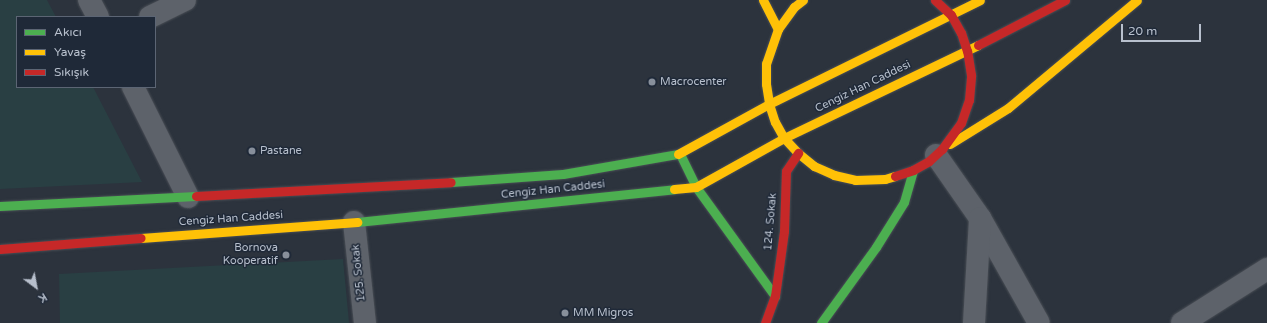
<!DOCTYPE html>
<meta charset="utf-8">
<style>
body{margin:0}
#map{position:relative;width:1267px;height:323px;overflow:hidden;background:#2c333d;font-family:"Varela Round",sans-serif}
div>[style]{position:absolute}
.green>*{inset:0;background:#293f43}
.roads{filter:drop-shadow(0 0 1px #494e55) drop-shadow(0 0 1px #494e55)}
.street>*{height:22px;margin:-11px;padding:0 11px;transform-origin:11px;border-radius:11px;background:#5d626a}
.fast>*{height:9px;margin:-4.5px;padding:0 4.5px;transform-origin:4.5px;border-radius:4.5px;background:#4caf50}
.slow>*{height:9px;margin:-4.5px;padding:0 4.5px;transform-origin:4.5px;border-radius:4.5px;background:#ffc107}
.jam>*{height:9px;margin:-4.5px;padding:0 4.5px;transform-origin:4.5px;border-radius:4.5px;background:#c62828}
.dots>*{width:11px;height:11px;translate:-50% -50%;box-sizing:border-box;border:2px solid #1f2938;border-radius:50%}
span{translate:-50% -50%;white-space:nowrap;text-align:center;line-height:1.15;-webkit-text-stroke:3px #1f2938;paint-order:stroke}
.poi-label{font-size:11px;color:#b8c0cd}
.left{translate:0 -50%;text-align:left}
.right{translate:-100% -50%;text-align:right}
.street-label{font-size:11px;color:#b8c0cd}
.legend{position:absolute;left:16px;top:16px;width:140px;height:72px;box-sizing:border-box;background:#1f2938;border:1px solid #5c6574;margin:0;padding:5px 7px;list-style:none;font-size:12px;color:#b8c0cd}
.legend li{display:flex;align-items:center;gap:8px;height:20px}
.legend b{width:20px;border:1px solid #5c6574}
.north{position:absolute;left:16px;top:267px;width:40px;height:40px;-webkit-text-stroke:3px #1f2938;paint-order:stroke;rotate:148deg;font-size:11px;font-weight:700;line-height:16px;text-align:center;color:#b8c0cd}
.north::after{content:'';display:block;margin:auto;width:14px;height:18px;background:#b8c0cd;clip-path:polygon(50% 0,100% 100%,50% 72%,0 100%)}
.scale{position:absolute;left:1121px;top:24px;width:80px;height:18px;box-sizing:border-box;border:2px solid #b8c0cd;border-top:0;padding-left:5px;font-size:12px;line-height:14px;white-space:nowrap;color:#b8c0cd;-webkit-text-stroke:3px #1f2938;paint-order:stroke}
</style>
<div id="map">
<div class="green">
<div style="clip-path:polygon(0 0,47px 0,56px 17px,17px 17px,17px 87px,93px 87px,142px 182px,0 189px)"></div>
<div style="clip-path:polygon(343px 259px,349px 323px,60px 323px,59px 274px)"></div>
</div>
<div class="roads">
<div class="street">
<div style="left:89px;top:0;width:19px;rotate:62deg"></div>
<div style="left:150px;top:17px;width:39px;rotate:-26deg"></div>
<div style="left:133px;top:87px;width:123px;rotate:63.4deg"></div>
<div style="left:936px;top:155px;width:77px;rotate:55.1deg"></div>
<div style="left:980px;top:218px;width:120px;rotate:60.7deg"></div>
<div style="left:354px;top:222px;width:102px;rotate:83.8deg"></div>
<div style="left:974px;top:323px;width:105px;rotate:-86.7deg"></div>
<div style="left:1182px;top:323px;width:101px;rotate:-32.4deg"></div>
</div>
<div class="fast">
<div style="left:680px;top:154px;width:37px;rotate:64deg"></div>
<div style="left:696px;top:187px;width:135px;rotate:54.1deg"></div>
<div style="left:451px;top:182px;width:112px;rotate:-4.1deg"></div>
<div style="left:563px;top:174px;width:117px;rotate:-9.9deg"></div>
<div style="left:0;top:206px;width:196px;rotate:-2.9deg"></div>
<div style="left:357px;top:222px;width:319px;rotate:-5.9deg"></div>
<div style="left:821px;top:323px;width:94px;rotate:-54.1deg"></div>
<div style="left:876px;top:247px;width:53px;rotate:-58.1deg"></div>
<div style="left:904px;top:202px;width:33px;rotate:-74deg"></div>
</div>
<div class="slow">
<div style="left:763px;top:0;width:33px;rotate:63deg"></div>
<div style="left:803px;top:0;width:11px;rotate:142deg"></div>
<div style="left:794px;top:7px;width:27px;rotate:126deg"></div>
<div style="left:778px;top:29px;width:37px;rotate:109deg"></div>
<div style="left:766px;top:64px;width:20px;rotate:90deg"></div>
<div style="left:766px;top:84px;width:20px;rotate:81deg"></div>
<div style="left:769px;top:104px;width:19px;rotate:72deg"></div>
<div style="left:775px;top:122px;width:18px;rotate:61deg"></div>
<div style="left:784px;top:138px;width:21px;rotate:47deg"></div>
<div style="left:798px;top:153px;width:21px;rotate:39deg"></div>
<div style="left:814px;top:166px;width:22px;rotate:24deg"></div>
<div style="left:834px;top:175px;width:22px;rotate:13deg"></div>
<div style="left:855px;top:180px;width:30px;rotate:-2deg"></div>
<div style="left:885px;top:179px;width:10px;rotate:-17deg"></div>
<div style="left:950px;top:144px;width:68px;rotate:-31.8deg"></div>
<div style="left:1008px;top:108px;width:168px;rotate:-39.9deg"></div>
<div style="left:678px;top:154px;width:104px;rotate:-28.8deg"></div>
<div style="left:769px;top:104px;width:235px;rotate:-26.2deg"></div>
<div style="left:674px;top:189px;width:22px;rotate:-5deg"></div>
<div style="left:696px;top:187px;width:101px;rotate:-29.1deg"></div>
<div style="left:784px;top:138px;width:215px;rotate:-25.6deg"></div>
<div style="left:141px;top:238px;width:217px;rotate:-4.2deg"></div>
</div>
<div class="jam">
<div style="left:978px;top:45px;width:98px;rotate:-27.3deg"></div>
<div style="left:895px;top:176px;width:19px;rotate:-18deg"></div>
<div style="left:913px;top:170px;width:18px;rotate:-29deg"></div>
<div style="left:929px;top:161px;width:18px;rotate:-43deg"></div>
<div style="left:942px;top:149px;width:32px;rotate:-54deg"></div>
<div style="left:961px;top:123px;width:24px;rotate:-71deg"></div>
<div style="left:969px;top:100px;width:25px;rotate:-85deg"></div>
<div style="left:971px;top:75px;width:24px;rotate:-99deg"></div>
<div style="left:967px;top:51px;width:19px;rotate:-108deg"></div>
<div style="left:961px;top:33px;width:21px;rotate:-119deg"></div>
<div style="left:951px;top:15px;width:22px;rotate:-137deg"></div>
<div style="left:196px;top:196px;width:255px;rotate:-3.1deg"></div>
<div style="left:0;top:249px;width:141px;rotate:-4.5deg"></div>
<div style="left:765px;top:323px;width:29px;rotate:-70deg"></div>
<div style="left:775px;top:296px;width:66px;rotate:-82.1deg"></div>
<div style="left:784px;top:231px;width:60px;rotate:-88.1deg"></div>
<div style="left:786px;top:171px;width:22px;rotate:-56deg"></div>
</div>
</div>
<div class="dots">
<div style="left:652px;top:82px;background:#878f9b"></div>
<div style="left:252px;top:151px;background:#878f9b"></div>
<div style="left:286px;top:255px;background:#878f9b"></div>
<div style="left:565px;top:313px;background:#878f9b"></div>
</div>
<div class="poi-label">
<span class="left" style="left:660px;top:82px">Macrocenter</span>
<span class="left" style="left:260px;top:151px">Pastane</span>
<span class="right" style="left:278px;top:255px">Bornova<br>Kooperatif</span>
<span class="left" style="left:573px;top:313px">MM Migros</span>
</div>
<div class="street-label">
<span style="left:863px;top:87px;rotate:-26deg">Cengiz Han Caddesi</span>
<span style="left:553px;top:190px;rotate:-6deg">Cengiz Han Caddesi</span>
<span style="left:231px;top:219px;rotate:-4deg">Cengiz Han Caddesi</span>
<span style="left:771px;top:222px;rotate:-85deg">124. Sokak</span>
<span style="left:359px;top:273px;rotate:-96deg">125. Sokak</span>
</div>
<ul class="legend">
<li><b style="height:5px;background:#4caf50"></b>Akıcı</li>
<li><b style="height:5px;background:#ffc107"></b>Yavaş</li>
<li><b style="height:5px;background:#c62828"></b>Sıkışık</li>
</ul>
<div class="north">K</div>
<div class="scale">20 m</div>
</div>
